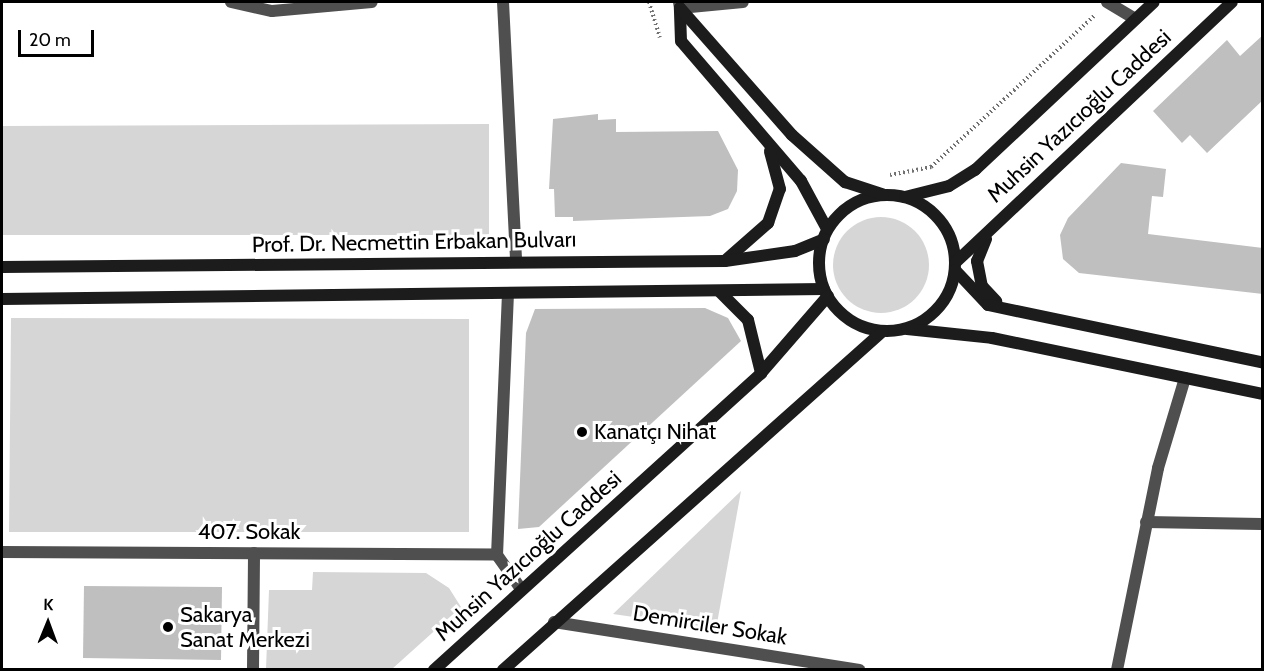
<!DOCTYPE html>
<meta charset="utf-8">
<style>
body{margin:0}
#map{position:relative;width:1264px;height:671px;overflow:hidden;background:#fff;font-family:Cabin,sans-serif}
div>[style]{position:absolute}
.green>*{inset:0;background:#d6d6d6}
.round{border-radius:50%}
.building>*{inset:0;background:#bfbfbf}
.path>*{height:4px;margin-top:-2px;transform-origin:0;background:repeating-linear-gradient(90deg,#717171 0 1.5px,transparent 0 4.5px)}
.lane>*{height:12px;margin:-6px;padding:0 6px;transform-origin:6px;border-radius:6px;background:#4f4f4f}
.street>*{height:12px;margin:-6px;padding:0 6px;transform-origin:6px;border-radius:6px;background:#4f4f4f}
.secondary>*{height:12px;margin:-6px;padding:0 6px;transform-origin:6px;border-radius:6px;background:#1c1c1c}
.secondary>.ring{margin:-6px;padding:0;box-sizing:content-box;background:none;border:12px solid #1c1c1c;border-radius:50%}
.dots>*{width:16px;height:16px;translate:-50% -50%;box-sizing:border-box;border:3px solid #fff;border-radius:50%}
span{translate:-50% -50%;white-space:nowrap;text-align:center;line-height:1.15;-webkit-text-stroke:6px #fff;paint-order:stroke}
.street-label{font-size:22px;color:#000}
.poi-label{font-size:22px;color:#000}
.left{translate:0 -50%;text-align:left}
.frame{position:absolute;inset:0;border:3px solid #000;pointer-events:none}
.north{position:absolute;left:18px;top:593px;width:60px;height:60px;-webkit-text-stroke:4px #fff;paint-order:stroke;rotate:1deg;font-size:16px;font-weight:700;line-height:24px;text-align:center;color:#000}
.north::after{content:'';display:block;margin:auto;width:21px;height:27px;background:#000;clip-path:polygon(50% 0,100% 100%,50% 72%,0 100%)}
.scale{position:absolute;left:18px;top:30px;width:76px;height:27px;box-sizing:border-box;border:3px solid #000;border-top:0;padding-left:8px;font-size:18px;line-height:21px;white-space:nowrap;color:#000;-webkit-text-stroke:4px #fff;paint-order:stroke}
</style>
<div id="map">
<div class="green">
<div style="clip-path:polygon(489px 124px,489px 235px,2px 235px,2px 126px)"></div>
<div class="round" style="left:833px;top:217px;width:96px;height:96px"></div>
<div style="clip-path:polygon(11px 318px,469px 319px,469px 532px,9px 532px)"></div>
<div style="clip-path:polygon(741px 491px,716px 629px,613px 614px)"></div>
<div style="clip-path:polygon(313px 572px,426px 573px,449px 588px,461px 607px,392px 669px,266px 669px,269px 590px,312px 590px)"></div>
</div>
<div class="building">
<div style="clip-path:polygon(1263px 35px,1263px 100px,1207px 153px,1190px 135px,1182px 143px,1153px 111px,1227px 40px,1240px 56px)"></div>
<div style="clip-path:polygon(598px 114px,598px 120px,616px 119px,616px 132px,718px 131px,738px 170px,737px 191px,728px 209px,710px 216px,573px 221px,573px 217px,555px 217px,554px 189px,549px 189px,553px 119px)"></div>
<div style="clip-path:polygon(1121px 163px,1166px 169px,1163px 197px,1152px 196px,1148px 234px,1263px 248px,1263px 294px,1079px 273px,1063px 259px,1060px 235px,1068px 218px)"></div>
<div style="clip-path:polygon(705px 308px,728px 318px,741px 341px,539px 527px,518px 529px,526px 333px,535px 309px)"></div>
<div style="clip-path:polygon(84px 586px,222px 587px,221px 660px,83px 658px)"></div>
</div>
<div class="path">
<div style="left:649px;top:2px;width:37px;rotate:73deg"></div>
<div style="left:890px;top:175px;width:42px;rotate:-11deg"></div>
<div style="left:931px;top:167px;width:224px;rotate:-42.8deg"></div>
</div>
<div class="lane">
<div style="left:231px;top:2px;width:42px;rotate:12.4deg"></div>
<div style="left:272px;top:11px;width:100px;rotate:-5.1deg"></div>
<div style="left:679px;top:2px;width:6px;rotate:81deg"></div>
<div style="left:680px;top:8px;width:63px;rotate:-5.4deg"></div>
</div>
<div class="street">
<div style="left:503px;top:2px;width:260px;rotate:87.1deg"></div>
<div style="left:1107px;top:2px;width:33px;rotate:31deg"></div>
<div style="left:508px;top:293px;width:262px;rotate:92.4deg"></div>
<div style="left:497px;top:555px;width:42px;rotate:54.8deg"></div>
<div style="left:1146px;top:522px;width:116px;rotate:1deg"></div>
<div style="left:2px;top:552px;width:495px;rotate:0.3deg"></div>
<div style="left:554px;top:622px;width:309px;rotate:8.9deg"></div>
<div style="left:253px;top:670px;width:117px;rotate:-89.5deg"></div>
<div style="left:1117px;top:670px;width:206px;rotate:-78.5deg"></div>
<div style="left:1158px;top:468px;width:94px;rotate:-73.3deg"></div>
</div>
<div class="secondary">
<div class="ring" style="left:819px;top:195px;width:124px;height:124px"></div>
<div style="left:905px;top:197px;width:45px;rotate:-14deg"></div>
<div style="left:949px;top:186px;width:31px;rotate:-32deg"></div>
<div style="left:975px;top:170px;width:245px;rotate:-43.2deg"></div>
<div style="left:827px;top:229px;width:55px;rotate:-118.4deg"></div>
<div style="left:801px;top:181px;width:184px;rotate:-130.6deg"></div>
<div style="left:681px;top:41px;width:33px;rotate:-92deg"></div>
<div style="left:680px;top:8px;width:169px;rotate:48.6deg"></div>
<div style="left:792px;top:135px;width:71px;rotate:41.6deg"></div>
<div style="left:845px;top:182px;width:40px;rotate:18deg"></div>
<div style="left:986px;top:239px;width:24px;rotate:112deg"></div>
<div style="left:977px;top:261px;width:25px;rotate:79deg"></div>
<div style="left:982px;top:286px;width:21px;rotate:47deg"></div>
<div style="left:727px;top:259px;width:55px;rotate:-41.3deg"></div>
<div style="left:768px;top:223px;width:36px;rotate:-71deg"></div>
<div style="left:780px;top:189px;width:39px;rotate:-105deg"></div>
<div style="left:956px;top:262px;width:379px;rotate:-43.3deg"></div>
<div style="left:2px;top:267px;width:723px;rotate:-0.48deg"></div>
<div style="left:725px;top:261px;width:71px;rotate:-8.1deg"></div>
<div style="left:795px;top:251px;width:31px;rotate:-22deg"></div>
<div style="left:955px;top:270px;width:48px;rotate:46.7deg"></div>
<div style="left:988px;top:305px;width:280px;rotate:11.8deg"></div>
<div style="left:719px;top:291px;width:41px;rotate:45deg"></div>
<div style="left:748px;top:320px;width:55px;rotate:76.2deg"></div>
<div style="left:2px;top:299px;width:822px;rotate:-0.7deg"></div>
<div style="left:907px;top:329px;width:85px;rotate:6deg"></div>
<div style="left:992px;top:338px;width:276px;rotate:11.7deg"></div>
<div style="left:434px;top:670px;width:442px;rotate:-42.2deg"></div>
<div style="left:761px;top:373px;width:102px;rotate:-49deg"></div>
<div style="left:503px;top:670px;width:509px;rotate:-41.74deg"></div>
</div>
<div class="dots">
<div style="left:582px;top:432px;background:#000"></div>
<div style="left:168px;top:627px;background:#000"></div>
</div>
<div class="street-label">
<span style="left:1079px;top:116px;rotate:-43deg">Muhsin Yazıcıoğlu Caddesi</span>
<span style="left:414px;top:242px;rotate:-1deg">Prof. Dr. Necmettin Erbakan Bulvarı</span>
<span style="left:249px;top:532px">407. Sokak</span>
<span style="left:528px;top:556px;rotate:-42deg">Muhsin Yazıcıoğlu Caddesi</span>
<span style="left:710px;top:625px;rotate:9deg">Demirciler Sokak</span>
</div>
<div class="poi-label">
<span class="left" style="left:594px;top:432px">Kanatçı Nihat</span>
<span class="left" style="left:180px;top:627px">Sakarya<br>Sanat Merkezi</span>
</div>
<div class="frame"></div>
<div class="north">K</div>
<div class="scale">20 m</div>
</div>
